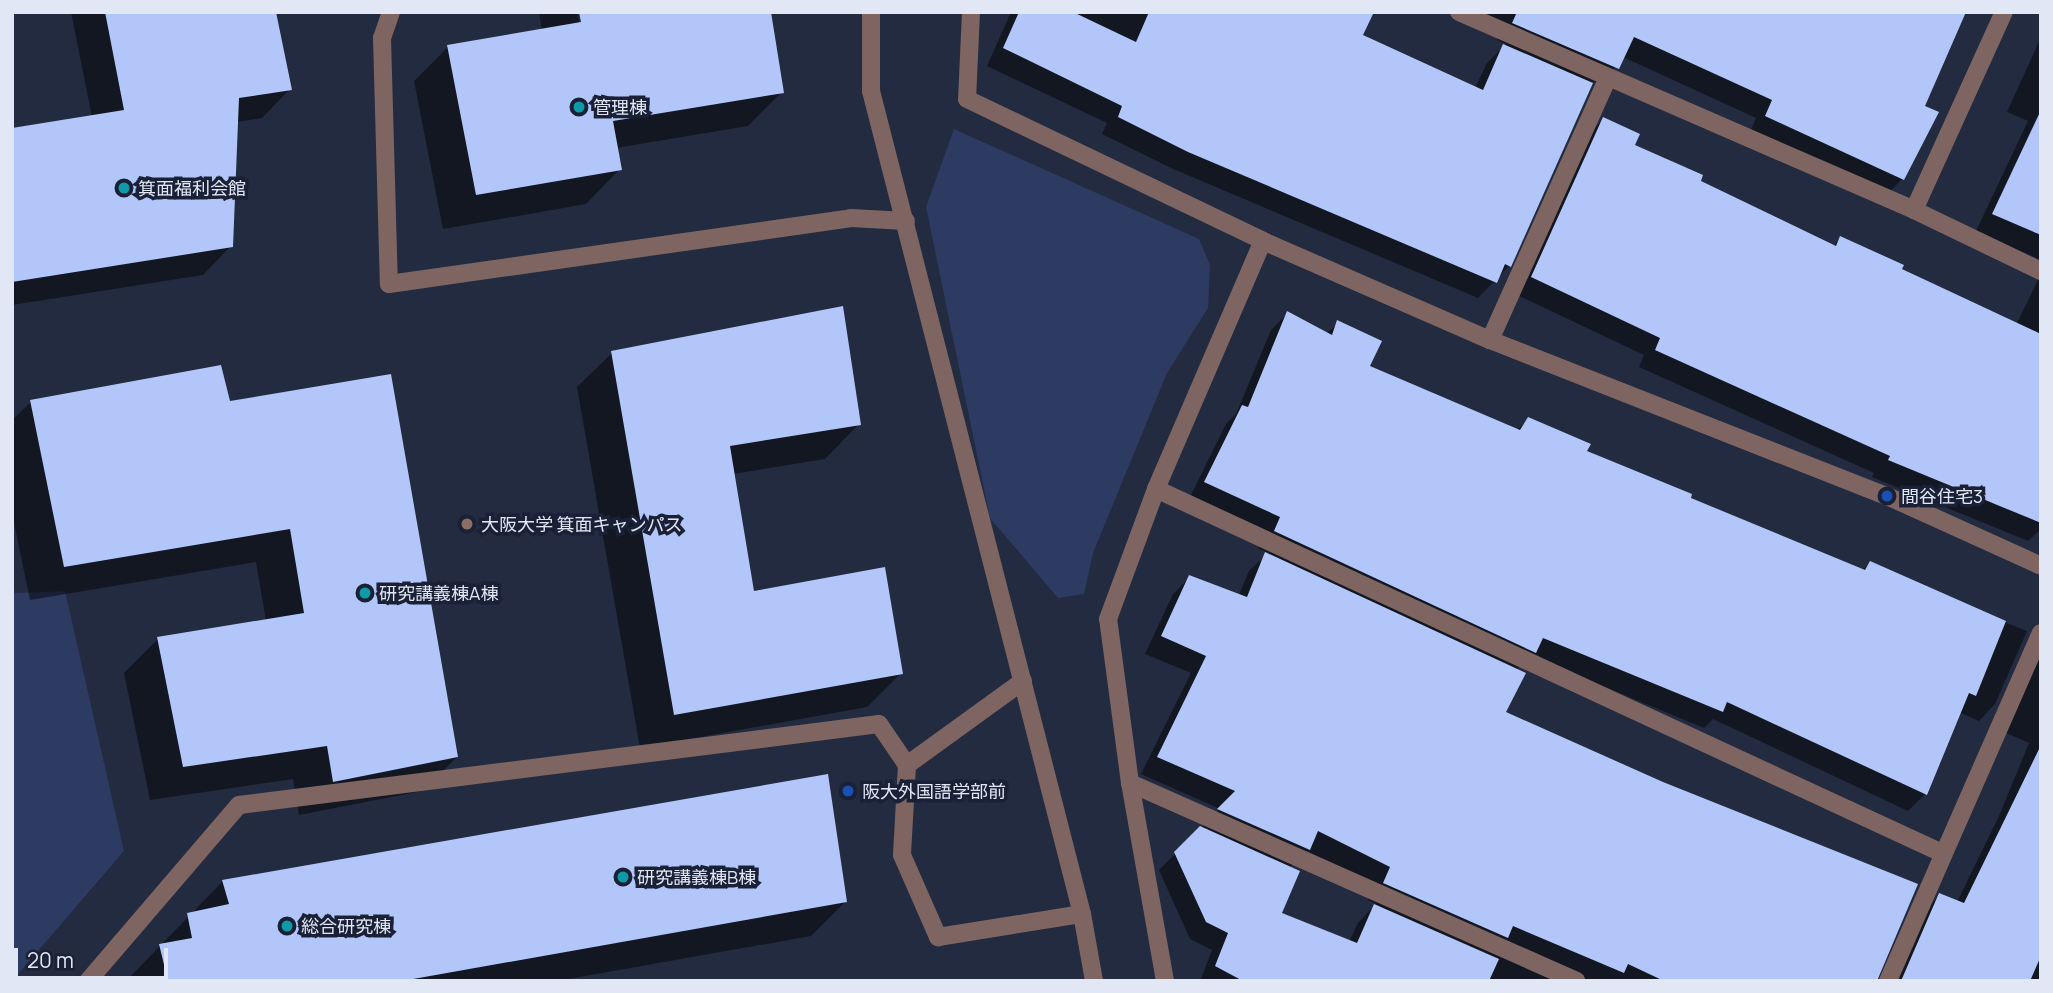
<!DOCTYPE html>
<meta charset="utf-8">
<style>
body{margin:0}
#map{position:relative;width:2053px;height:993px;overflow:hidden;background:#232b41;font-family:Manrope,"Noto Sans JP",sans-serif}
div>[style]{position:absolute}
.green>*{inset:0;background:#2d3a62}
.shadow>*{inset:0;background:#0007}
.building>*{inset:0;background:#b3c6f9}
.service>*{height:18px;margin:-9px;padding:0 9px;transform-origin:9px;border-radius:9px;background:#7f6561}
.minor>*{height:18px;margin:-9px;padding:0 9px;transform-origin:9px;border-radius:9px;background:#7f6561}
.dots>*{width:19px;height:19px;translate:-50% -50%;box-sizing:border-box;border:4px solid #1a2137;border-radius:50%}
span{translate:-50% -50%;white-space:nowrap;text-align:center;line-height:1.15;-webkit-text-stroke:7px #1a2137;paint-order:stroke}
.poi-label{font-size:18px;color:#e1e7f5}
.left{translate:0 -50%;text-align:left}
.frame{position:absolute;inset:0;border:14px solid #e1e7f5;pointer-events:none}
.scale{position:absolute;left:14px;top:948px;width:154px;height:32px;box-sizing:border-box;border:4px solid #e1e7f5;border-top:0;padding-left:9px;font-size:21px;line-height:24px;white-space:nowrap;color:#e1e7f5;-webkit-text-stroke:5px #1a2137;paint-order:stroke}
</style>
<div id="map">
<div class="green">
<div style="clip-path:polygon(954px 129px,1199px 239px,1210px 265px,1208px 308px,1167px 373px,1093px 553px,1084px 594px,1058px 598px,990px 518px,926px 207px)"></div>
<div style="clip-path:polygon(12px 582px,15px 593px,65px 591px,124px 851px,12px 981px)"></div>
</div>
<div class="shadow">
<div style="clip-path:polygon(71px 12px,275px 12px,290px 89px,262px 118px,237px 122px,231px 246px,203px 275px,12px 305px,12px 130px,92px 117px)"></div>
<div style="clip-path:polygon(539px 12px,577px 12px,581px 31px,782px 92px,748px 126px,616px 148px,620px 169px,586px 204px,443px 229px,414px 81px,448px 47px,542px 31px)"></div>
<div style="clip-path:polygon(1011px 12px,1333px 12px,1361px 36px,1475px 88px,1487px 63px,1506px 44px,1497px 40px,1501px 31px,1458px 12px,1964px 12px,1922px 107px,1902px 179px,1886px 196px,1749px 134px,1756px 118px,1623px 57px,1601px 85px,1592px 81px,1509px 266px,1478px 298px,1171px 168px,1102px 134px,1107px 123px,987px 66px)"></div>
<div style="clip-path:polygon(2041px 37px,2041px 260px,1976px 231px,2028px 121px,2007px 112px)"></div>
<div style="clip-path:polygon(1603px 120px,1633px 146px,1698px 182px,1833px 246px,1841px 238px,2016px 325px,2041px 274px,2041px 529px,2028px 541px,1872px 477px,1874px 473px,1639px 367px,1644px 355px,1515px 294px,1586px 136px)"></div>
<div style="clip-path:polygon(evenodd,1288px 313px,1326px 334px,1338px 323px,1367px 367px,1517px 430px,1529px 419px,1585px 452px,1688px 499px,1862px 571px,1870px 563px,1904px 582px,2027px 631px,1995px 704px,1979px 721px,1959px 712px,1925px 794px,1908px 811px,1713px 719px,1704px 728px,1530px 656px,1516px 670px,1504px 713px,1878px 981px,1200px 981px,1212px 950px,1190px 939px,1159px 870px,1220px 809px,1141px 774px,1191px 673px,1145px 654px,1173px 594px,1190px 577px,1239px 595px,1249px 571px,1268px 553px,1258px 548px,1265px 534px,1189px 499px,1226px 424px,1236px 414px,1271px 330px,1288px 313px,1307px 851px,1375px 884px,1368px 900px,1376px 904px,1358px 923px,1349px 942px,1280px 914px,1289px 868px,1307px 851px)"></div>
<div style="clip-path:polygon(612px 353px,859px 424px,825px 459px,733px 474px,753px 593px,901px 673px,867px 707px,640px 748px,577px 387px)"></div>
<div style="clip-path:polygon(31px 402px,229px 403px,457px 757px,422px 791px,299px 815px,293px 779px,150px 800px,124px 673px,158px 639px,266px 621px,256px 562px,30px 600px,12px 513px,12px 420px)"></div>
<div style="clip-path:polygon(2041px 651px,2041px 981px,1892px 981px,1923px 912px,1940px 895px,1957px 902px,1999px 816px,2029px 743px,2002px 731px)"></div>
<div style="clip-path:polygon(223px 881px,845px 902px,811px 936px,557px 981px,126px 981px)"></div>
</div>
<div class="building">
<div style="clip-path:polygon(105px 12px,276px 12px,292px 90px,239px 98px,233px 247px,12px 282px,12px 128px,124px 110px)"></div>
<div style="clip-path:polygon(579px 12px,771px 12px,784px 93px,613px 121px,622px 170px,476px 195px,447px 45px,581px 22px)"></div>
<div style="clip-path:polygon(1019px 12px,1073px 12px,1136px 42px,1149px 12px,1374px 12px,1363px 35px,1483px 90px,1503px 44px,1593px 83px,1511px 267px,1505px 264px,1497px 283px,1188px 152px,1118px 117px,1122px 106px,1003px 48px)"></div>
<div style="clip-path:polygon(1517px 12px,1966px 12px,1925px 106px,1939px 112px,1904px 180px,1765px 116px,1772px 100px,1634px 37px,1619px 69px,1512px 23px)"></div>
<div style="clip-path:polygon(2041px 110px,2041px 235px,1992px 214px)"></div>
<div style="clip-path:polygon(1603px 117px,1640px 134px,1635px 145px,1703px 175px,1701px 181px,1836px 246px,1840px 236px,1904px 265px,1902px 269px,2041px 334px,2041px 523px,1888px 460px,1890px 456px,1655px 350px,1660px 338px,1531px 277px)"></div>
<div style="clip-path:polygon(843px 306px,861px 425px,730px 446px,754px 591px,885px 567px,903px 674px,674px 715px,611px 351px)"></div>
<div style="clip-path:polygon(1287px 311px,1332px 335px,1337px 320px,1382px 341px,1370px 366px,1520px 430px,1528px 417px,1591px 444px,1587px 451px,1692px 494px,1691px 498px,1865px 570px,1870px 561px,2006px 621px,1976px 696px,1969px 693px,1927px 795px,1727px 702px,1723px 712px,1543px 638px,1536px 653px,1274px 531px,1280px 517px,1204px 482px,1242px 405px,1248px 407px)"></div>
<div style="clip-path:polygon(221px 365px,230px 401px,391px 374px,458px 757px,333px 782px,327px 746px,183px 767px,157px 637px,304px 613px,290px 529px,64px 567px,30px 400px)"></div>
<div style="clip-path:polygon(1265px 552px,1526px 673px,1506px 712px,1663px 782px,1918px 884px,1877px 981px,1664px 981px,1628px 964px,1624px 973px,1513px 926px,1508px 938px,1383px 883px,1390px 867px,1318px 831px,1310px 850px,1217px 809px,1235px 791px,1157px 757px,1206px 656px,1161px 636px,1189px 575px,1247px 597px)"></div>
<div style="clip-path:polygon(2041px 745px,2041px 956px,2030px 981px,1901px 981px,1939px 893px,1964px 903px)"></div>
<div style="clip-path:polygon(828px 774px,847px 902px,402px 981px,168px 981px,159px 944px,192px 938px,187px 913px,229px 904px,222px 880px)"></div>
<div style="clip-path:polygon(1200px 826px,1300px 871px,1282px 913px,1357px 943px,1374px 904px,1499px 959px,1489px 981px,1243px 981px,1215px 966px,1228px 933px,1206px 922px,1174px 852px)"></div>
</div>
<div class="service">
<div style="left:391px;top:12px;width:28px;rotate:109deg"></div>
<div style="left:382px;top:38px;width:246px;rotate:88.4deg"></div>
<div style="left:389px;top:284px;width:467px;rotate:-8.1deg"></div>
<div style="left:851px;top:218px;width:55px;rotate:3.1deg"></div>
<div style="left:1023px;top:681px;width:143px;rotate:144.1deg"></div>
<div style="left:907px;top:765px;width:90px;rotate:93.2deg"></div>
<div style="left:902px;top:855px;width:90px;rotate:66.3deg"></div>
<div style="left:938px;top:937px;width:146px;rotate:-9.1deg"></div>
<div style="left:1082px;top:914px;width:68px;rotate:79.8deg"></div>
<div style="left:88px;top:981px;width:232px;rotate:-49.4deg"></div>
<div style="left:239px;top:805px;width:645px;rotate:-7.21deg"></div>
<div style="left:879px;top:724px;width:50px;rotate:55.7deg"></div>
</div>
<div class="minor">
<div style="left:871px;top:12px;width:79px;rotate:90deg"></div>
<div style="left:871px;top:91px;width:850px;rotate:75.62deg"></div>
<div style="left:971px;top:12px;width:87px;rotate:92.6deg"></div>
<div style="left:967px;top:99px;width:328px;rotate:25.6deg"></div>
<div style="left:1263px;top:241px;width:248px;rotate:23.6deg"></div>
<div style="left:1490px;top:340px;width:427px;rotate:21.5deg"></div>
<div style="left:1887px;top:496px;width:169px;rotate:24.4deg"></div>
<div style="left:1459px;top:12px;width:496px;rotate:23.5deg"></div>
<div style="left:1914px;top:210px;width:141px;rotate:25.7deg"></div>
<div style="left:1914px;top:210px;width:217px;rotate:-65.6deg"></div>
<div style="left:1490px;top:340px;width:287px;rotate:-65.8deg"></div>
<div style="left:1156px;top:489px;width:868px;rotate:24.85deg"></div>
<div style="left:1130px;top:783px;width:488px;rotate:23.9deg"></div>
<div style="left:1165px;top:981px;width:201px;rotate:-100deg"></div>
<div style="left:1130px;top:783px;width:165px;rotate:-97.6deg"></div>
<div style="left:1108px;top:619px;width:139px;rotate:-69.7deg"></div>
<div style="left:1156px;top:489px;width:270px;rotate:-66.7deg"></div>
<div style="left:1888px;top:981px;width:380px;rotate:-66.3deg"></div>
</div>
<div class="dots">
<div style="left:579px;top:107px;background:#0f9aa8"></div>
<div style="left:124px;top:188px;background:#0f9aa8"></div>
<div style="left:1887px;top:496px;background:#1a4fb4"></div>
<div style="left:467px;top:524px;background:#8d6e63"></div>
<div style="left:365px;top:593px;background:#0f9aa8"></div>
<div style="left:848px;top:791px;background:#1a4fb4"></div>
<div style="left:623px;top:877px;background:#0f9aa8"></div>
<div style="left:287px;top:926px;background:#0f9aa8"></div>
</div>
<div class="poi-label">
<span class="left" style="left:593px;top:107px">管理棟</span>
<span class="left" style="left:138px;top:188px">箕面福利会館</span>
<span class="left" style="left:1901px;top:496px">間谷住宅3</span>
<span class="left" style="left:481px;top:524px">大阪大学 箕面キャンパス</span>
<span class="left" style="left:379px;top:593px">研究講義棟A棟</span>
<span class="left" style="left:862px;top:791px">阪大外国語学部前</span>
<span class="left" style="left:637px;top:877px">研究講義棟B棟</span>
<span class="left" style="left:301px;top:926px">総合研究棟</span>
</div>
<div class="frame"></div>
<div class="scale">20 m</div>
</div>
